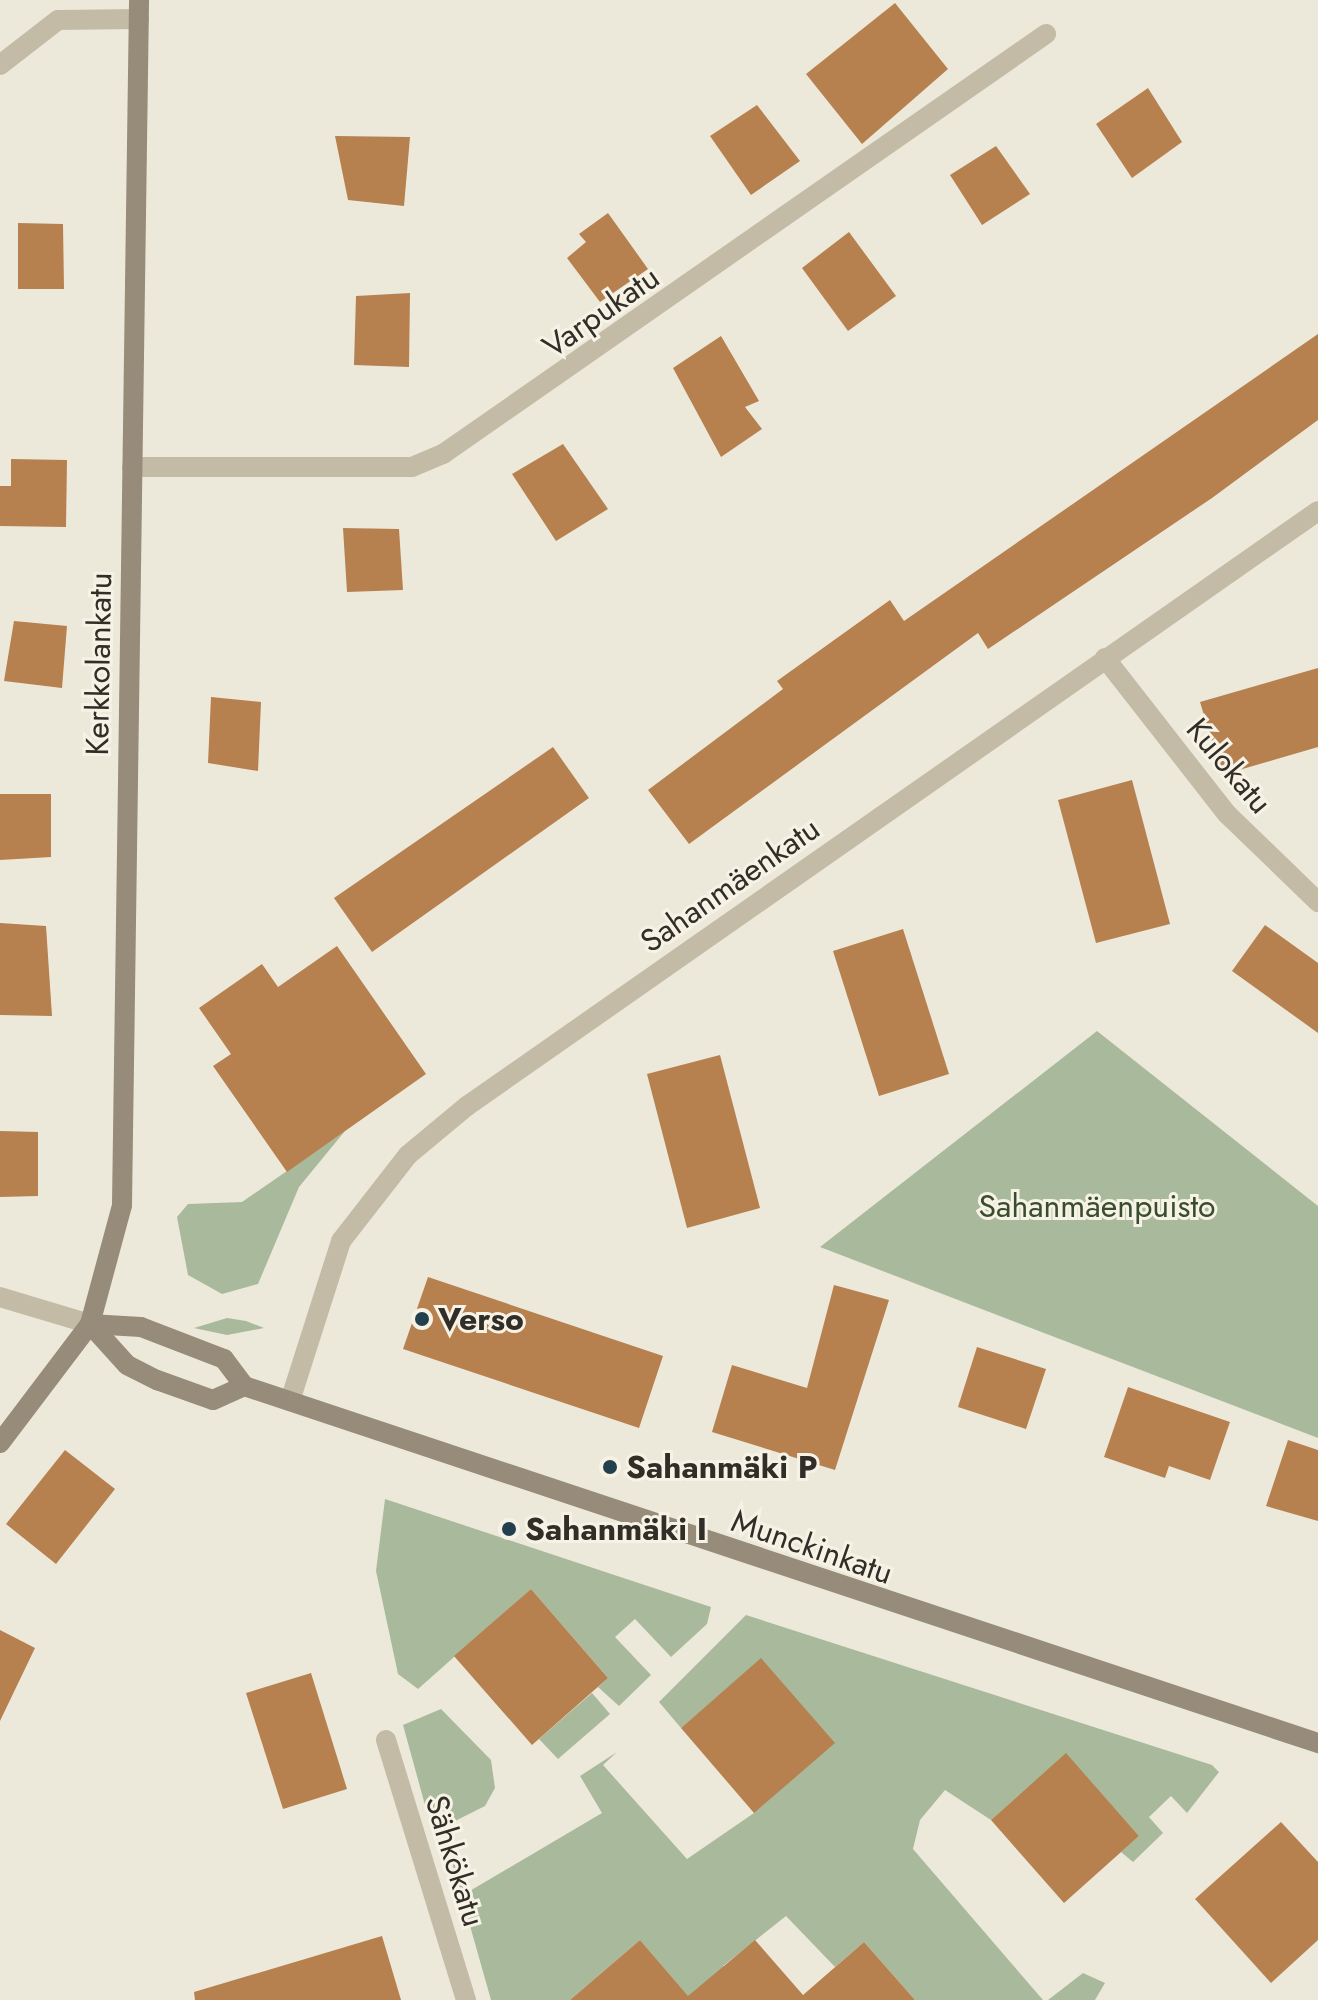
<!DOCTYPE html>
<meta charset="utf-8">
<style>
body{margin:0}
#map{position:relative;width:1318px;height:2000px;overflow:hidden;background:#ede9da;font-family:Jost,sans-serif}
div>[style]{position:absolute}
.green>*{inset:0;background:#a9ba9c}
.building>*{inset:0;background:#b6804f}
.minor>*{height:20px;margin:-10px;padding:0 10px;transform-origin:10px;border-radius:10px;background:#c4bba7}
.secondary>*{height:20px;margin:-10px;padding:0 10px;transform-origin:10px;border-radius:10px;background:#978b79}
.dots>*{width:22px;height:22px;translate:-50% -50%;box-sizing:border-box;border:4px solid #f6f2e5;border-radius:50%}
span{translate:-50% -50%;white-space:nowrap;text-align:center;line-height:1.15;-webkit-text-stroke:6px #f6f2e5;paint-order:stroke}
.street-label{font-size:32px;color:#312d27}
.park-label{font-size:32px;color:#3a4c2e}
.poi-label{font-size:32px;color:#312d27;font-weight:700}
.left{translate:0 -50%;text-align:left}
</style>
<div id="map">
<div class="green">
<div style="clip-path:polygon(1097px 1031px,1318px 1206px,1318px 1438px,820px 1247px)"></div>
<div style="clip-path:polygon(345px 1131px,299px 1187px,258px 1284px,222px 1294px,188px 1275px,177px 1217px,188px 1204px,242px 1202px)"></div>
<div style="clip-path:polygon(227px 1318px,246px 1321px,264px 1328px,227px 1335px,194px 1328px)"></div>
<div style="clip-path:polygon(385px 1499px,711px 1607px,707px 1624px,671px 1657px,635px 1619px,615px 1637px,651px 1675px,619px 1706px,598px 1687px,608px 1678px,531px 1589px,418px 1689px,398px 1674px,376px 1571px)"></div>
<div style="clip-path:polygon(746px 1615px,1212px 1765px,1219px 1772px,1187px 1813px,1171px 1796px,1149px 1817px,1163px 1833px,1133px 1862px,1121px 1852px,1139px 1836px,1066px 1754px,991px 1820px,945px 1790px,920px 1820px,913px 1849px,1043px 2000px,915px 2000px,864px 1942px,835px 1967px,786px 1916px,723px 1966px,741px 1987px,691px 2000px,640px 1940px,570px 2000px,491px 2000px,450px 1855px,468px 1892px,602px 1813px,580px 1776px,617px 1752px,603px 1765px,687px 1859px,754px 1813px,761px 1659px,681px 1728px,659px 1702px)"></div>
<div style="clip-path:polygon(592px 1693px,610px 1714px,558px 1759px,539px 1739px)"></div>
<div style="clip-path:polygon(441px 1709px,491px 1760px,495px 1788px,485px 1806px,453px 1822px,425px 1805px,403px 1725px)"></div>
<div style="clip-path:polygon(1083px 1973px,1105px 1983px,1095px 2000px,1048px 2000px)"></div>
</div>
<div class="building">
<div style="clip-path:polygon(895px 3px,948px 69px,862px 144px,806px 74px)"></div>
<div style="clip-path:polygon(1148px 88px,1182px 142px,1132px 178px,1096px 124px)"></div>
<div style="clip-path:polygon(757px 105px,800px 161px,751px 195px,710px 136px)"></div>
<div style="clip-path:polygon(335px 136px,410px 137px,404px 206px,348px 200px)"></div>
<div style="clip-path:polygon(996px 146px,1030px 194px,982px 225px,950px 175px)"></div>
<div style="clip-path:polygon(608px 213px,648px 269px,600px 302px,567px 258px,586px 242px,579px 234px)"></div>
<div style="clip-path:polygon(18px 223px,63px 224px,64px 289px,18px 289px)"></div>
<div style="clip-path:polygon(849px 232px,896px 296px,848px 331px,802px 268px)"></div>
<div style="clip-path:polygon(410px 293px,409px 367px,354px 365px,356px 296px)"></div>
<div style="clip-path:polygon(1318px 334px,1318px 420px,1212px 498px,988px 649px,978px 633px,689px 844px,648px 790px,783px 689px,777px 681px,890px 600px,904px 621px)"></div>
<div style="clip-path:polygon(721px 336px,759px 401px,745px 407px,762px 429px,721px 457px,673px 368px)"></div>
<div style="clip-path:polygon(563px 444px,608px 509px,556px 541px,512px 474px)"></div>
<div style="clip-path:polygon(11px 459px,67px 460px,66px 527px,0 526px,0 486px,11px 486px)"></div>
<div style="clip-path:polygon(343px 528px,399px 529px,403px 590px,347px 592px)"></div>
<div style="clip-path:polygon(14px 621px,67px 626px,62px 688px,4px 681px)"></div>
<div style="clip-path:polygon(1318px 668px,1318px 747px,1222px 775px,1200px 702px)"></div>
<div style="clip-path:polygon(211px 697px,261px 702px,258px 771px,208px 763px)"></div>
<div style="clip-path:polygon(553px 747px,589px 798px,372px 952px,334px 898px)"></div>
<div style="clip-path:polygon(1132px 780px,1170px 924px,1096px 943px,1058px 800px)"></div>
<div style="clip-path:polygon(0 794px,51px 794px,51px 857px,0 860px)"></div>
<div style="clip-path:polygon(0 923px,46px 926px,52px 1016px,0 1015px)"></div>
<div style="clip-path:polygon(1265px 925px,1318px 963px,1318px 1033px,1232px 971px)"></div>
<div style="clip-path:polygon(903px 929px,949px 1074px,879px 1096px,833px 951px)"></div>
<div style="clip-path:polygon(337px 946px,426px 1074px,287px 1172px,213px 1066px,231px 1054px,199px 1008px,262px 964px,278px 987px)"></div>
<div style="clip-path:polygon(720px 1055px,760px 1208px,687px 1228px,647px 1074px)"></div>
<div style="clip-path:polygon(0 1131px,38px 1132px,38px 1196px,0 1197px)"></div>
<div style="clip-path:polygon(428px 1277px,663px 1356px,639px 1428px,403px 1349px)"></div>
<div style="clip-path:polygon(834px 1285px,889px 1300px,835px 1470px,712px 1432px,732px 1365px,807px 1388px)"></div>
<div style="clip-path:polygon(977px 1347px,1046px 1369px,1026px 1429px,958px 1407px)"></div>
<div style="clip-path:polygon(1128px 1387px,1230px 1422px,1210px 1480px,1169px 1466px,1165px 1478px,1104px 1457px)"></div>
<div style="clip-path:polygon(1288px 1440px,1318px 1450px,1318px 1521px,1266px 1506px)"></div>
<div style="clip-path:polygon(65px 1450px,115px 1489px,56px 1564px,6px 1524px)"></div>
<div style="clip-path:polygon(531px 1589px,608px 1678px,532px 1745px,454px 1656px)"></div>
<div style="clip-path:polygon(0 1630px,35px 1648px,0 1721px)"></div>
<div style="clip-path:polygon(761px 1658px,835px 1743px,754px 1813px,681px 1728px)"></div>
<div style="clip-path:polygon(311px 1673px,347px 1789px,283px 1809px,246px 1693px)"></div>
<div style="clip-path:polygon(1066px 1753px,1139px 1836px,1064px 1903px,991px 1820px)"></div>
<div style="clip-path:polygon(1281px 1822px,1318px 1862px,1318px 1940px,1271px 1983px,1195px 1899px)"></div>
<div style="clip-path:polygon(382px 1936px,401px 2000px,195px 2000px,194px 1992px)"></div>
<div style="clip-path:polygon(640px 1940px,688px 1996px,755px 1940px,803px 1995px,864px 1942px,915px 2000px,570px 2000px)"></div>
</div>
<div class="minor">
<div style="left:0;top:65px;width:73px;rotate:-37.8deg"></div>
<div style="left:58px;top:20px;width:81px;rotate:-0.7deg"></div>
<div style="left:132px;top:467px;width:280px"></div>
<div style="left:412px;top:467px;width:34px;rotate:-23deg"></div>
<div style="left:443px;top:454px;width:735px;rotate:-34.86deg"></div>
<div style="left:1105px;top:658px;width:198px;rotate:52deg"></div>
<div style="left:1227px;top:814px;width:127px;rotate:44deg"></div>
<div style="left:0;top:1297px;width:94px;rotate:16.7deg"></div>
<div style="left:290px;top:1401px;width:168px;rotate:-72.3deg"></div>
<div style="left:341px;top:1241px;width:109px;rotate:-52.1deg"></div>
<div style="left:408px;top:1155px;width:77px;rotate:-39.7deg"></div>
<div style="left:467px;top:1106px;width:1038px;rotate:-34.96deg"></div>
<div style="left:386px;top:1740px;width:272px;rotate:72.9deg"></div>
</div>
<div class="secondary">
<div style="left:90px;top:1324px;width:51px;rotate:3.4deg"></div>
<div style="left:141px;top:1327px;width:89px;rotate:21.1deg"></div>
<div style="left:224px;top:1359px;width:34px;rotate:53deg"></div>
<div style="left:244px;top:1386px;width:1132px;rotate:18.39deg"></div>
<div style="left:90px;top:1324px;width:55px;rotate:47.9deg"></div>
<div style="left:127px;top:1365px;width:34px;rotate:27deg"></div>
<div style="left:157px;top:1380px;width:59px;rotate:19.7deg"></div>
<div style="left:213px;top:1400px;width:34px;rotate:-24deg"></div>
<div style="left:0;top:1443px;width:149px;rotate:-52.9deg"></div>
<div style="left:90px;top:1324px;width:123px;rotate:-74.9deg"></div>
<div style="left:122px;top:1205px;width:1205px;rotate:-89.19deg"></div>
</div>
<div class="dots">
<div style="left:422px;top:1319px;background:#22404d"></div>
<div style="left:610px;top:1467px;background:#22404d"></div>
<div style="left:509px;top:1529px;background:#22404d"></div>
</div>
<div class="street-label">
<span style="left:601px;top:312px;rotate:-35deg">Varpukatu</span>
<span style="left:99px;top:664px;rotate:-89deg">Kerkkolankatu</span>
<span style="left:1229px;top:766px;rotate:50deg">Kulokatu</span>
<span style="left:730px;top:885px;rotate:-35deg">Sahanmäenkatu</span>
<span style="left:812px;top:1547px;rotate:19deg">Munckinkatu</span>
<span style="left:455px;top:1861px;rotate:73deg">Sähkökatu</span>
</div>
<div class="park-label">
<span style="left:1097px;top:1206px">Sahanmäenpuisto</span>
</div>
<div class="poi-label">
<span class="left" style="left:438px;top:1319px">Verso</span>
<span class="left" style="left:626px;top:1467px">Sahanmäki P</span>
<span class="left" style="left:525px;top:1529px">Sahanmäki I</span>
</div>
</div>
